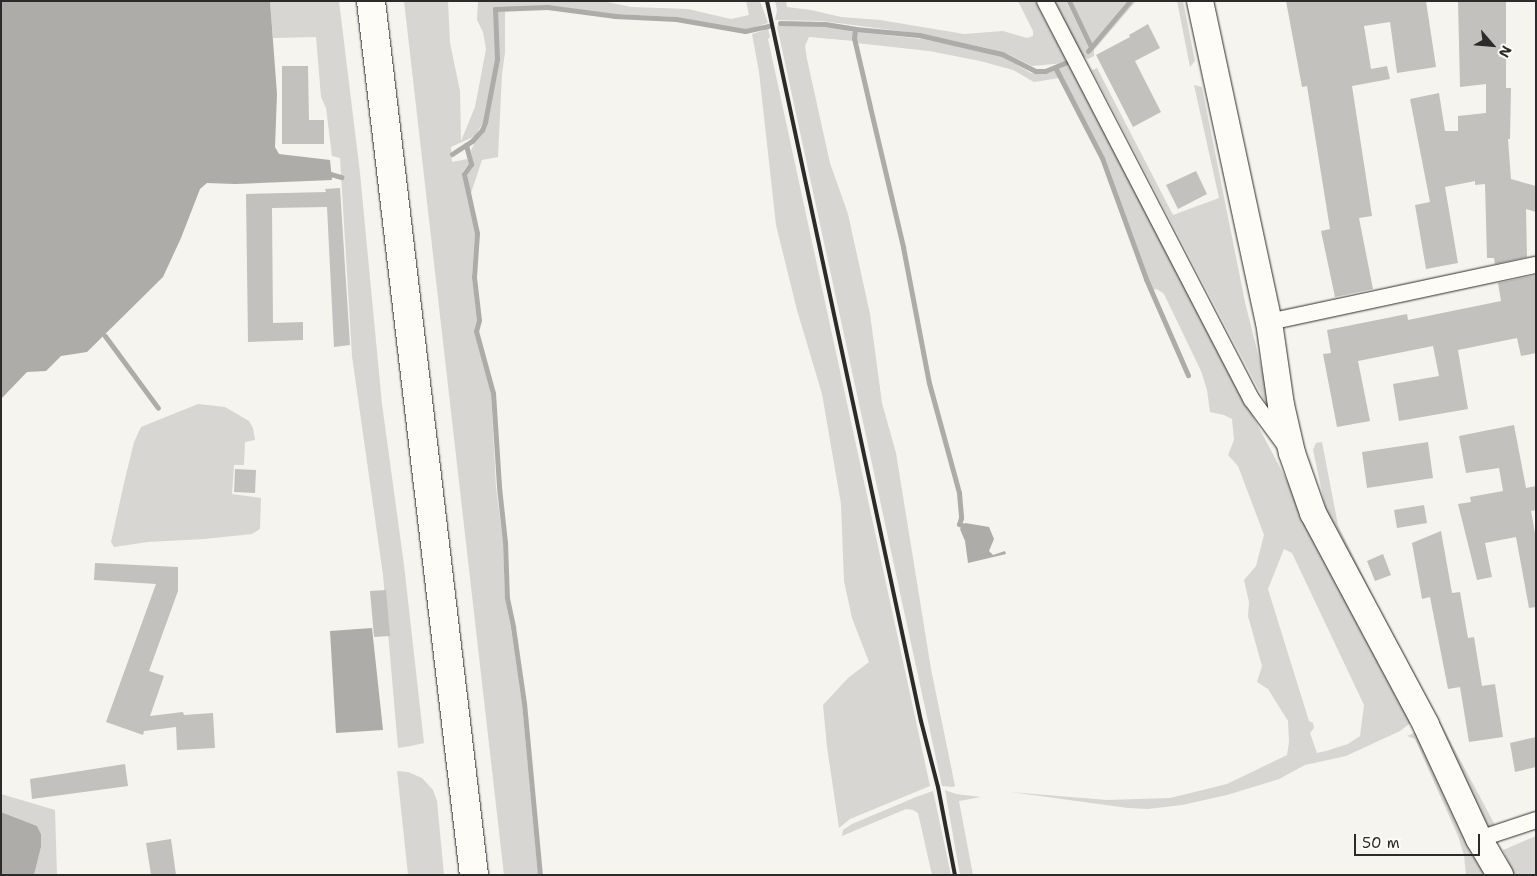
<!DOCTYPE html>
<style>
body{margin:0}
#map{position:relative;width:1537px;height:876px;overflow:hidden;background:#f5f4ef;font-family:"Shantell Sans",sans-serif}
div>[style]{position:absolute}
.green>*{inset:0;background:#d7d6d2}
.water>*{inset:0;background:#adaca9}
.stream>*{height:5px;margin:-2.5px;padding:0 2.5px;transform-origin:2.5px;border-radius:2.5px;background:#adaca9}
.building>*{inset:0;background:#c2c1be}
.roads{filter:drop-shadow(0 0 1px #2b2b2b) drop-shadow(0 0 1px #2b2b2b)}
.street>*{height:16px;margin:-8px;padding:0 8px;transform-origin:8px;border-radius:8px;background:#fdfcf7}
.primary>*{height:26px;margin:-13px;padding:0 13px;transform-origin:13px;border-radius:13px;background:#fdfcf7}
.highway>*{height:28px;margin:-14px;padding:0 14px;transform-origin:14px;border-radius:14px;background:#fdfcf7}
.rail>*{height:4px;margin:-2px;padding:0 2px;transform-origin:2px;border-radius:2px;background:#2b2b2b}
span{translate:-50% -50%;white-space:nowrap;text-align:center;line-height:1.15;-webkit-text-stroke:4px #fdfcf7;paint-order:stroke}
.frame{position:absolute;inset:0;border:2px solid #2b2b2b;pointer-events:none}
.north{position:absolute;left:1467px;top:20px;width:50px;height:50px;-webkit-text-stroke:4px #fdfcf7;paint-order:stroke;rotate:117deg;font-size:14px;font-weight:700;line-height:20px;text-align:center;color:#2b2b2b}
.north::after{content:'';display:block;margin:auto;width:18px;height:22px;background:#2b2b2b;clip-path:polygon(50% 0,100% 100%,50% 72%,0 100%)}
.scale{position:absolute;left:1354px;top:834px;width:126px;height:22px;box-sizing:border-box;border:2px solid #2b2b2b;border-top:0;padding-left:6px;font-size:15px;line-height:18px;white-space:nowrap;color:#2b2b2b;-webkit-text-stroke:4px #fdfcf7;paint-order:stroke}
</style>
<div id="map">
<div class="green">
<div style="clip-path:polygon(270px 1px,339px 1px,360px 173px,382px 404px,404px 565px,424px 743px,411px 746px,398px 748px,383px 575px,352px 356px,340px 158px,332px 156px,326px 108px,321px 97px,316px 37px,273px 38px)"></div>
<div style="clip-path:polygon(404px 1px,448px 1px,450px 43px,460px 91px,461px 141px,475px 107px,486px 49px,483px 32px,477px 20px,478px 1px,603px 1px,631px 7px,688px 9px,731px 19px,749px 15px,746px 1px,760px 1px,768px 23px,745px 30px,676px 17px,614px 14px,547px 6px,493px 8px,496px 59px,484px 121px,475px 136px,451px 147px,452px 162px,467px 159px,469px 163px,462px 173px,475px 233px,472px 277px,477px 320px,474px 331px,491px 393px,496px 487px,503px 542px,505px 598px,511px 628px,522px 703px,538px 875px,504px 875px)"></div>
<div style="clip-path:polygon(evenodd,775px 1px,786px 1px,787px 7px,811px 10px,841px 17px,880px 20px,964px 34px,1003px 31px,1027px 38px,1033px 36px,1033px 31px,1018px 1px,1035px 1px,1413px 721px,1400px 731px,1346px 756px,1305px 765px,1279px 779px,1227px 795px,1182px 805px,1148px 809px,1128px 808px,1011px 792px,1107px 800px,1170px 798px,1227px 784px,1287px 755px,1289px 742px,1288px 721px,1268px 689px,1257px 682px,1262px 666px,1248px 616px,1249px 602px,1244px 580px,1256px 566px,1264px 535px,1238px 466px,1228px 455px,1234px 440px,1232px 419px,1224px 415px,1210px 412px,1207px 390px,1201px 371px,1164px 294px,1157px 289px,1153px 290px,1147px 278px,1103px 158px,1057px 67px,1065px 65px,1065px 63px,1032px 66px,1010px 55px,990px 49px,922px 34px,822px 21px,775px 20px,777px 10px,775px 1px,1284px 549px,1292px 553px,1364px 705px,1360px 736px,1348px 744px,1326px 751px,1317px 753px,1310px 733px,1314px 728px,1313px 723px,1309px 721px,1268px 589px,1284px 549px)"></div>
<div style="clip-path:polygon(1054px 1px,1066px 1px,1090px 50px,1132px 1px,1136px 1px,1094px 50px,1094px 56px,1088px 59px,1081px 55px)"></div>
<div style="clip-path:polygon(1071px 1px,1127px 1px,1092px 44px)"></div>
<div style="clip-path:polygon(1177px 1px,1183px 1px,1195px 61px,1190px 67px)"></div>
<div style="clip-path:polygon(505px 11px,505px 53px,502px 74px,498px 157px,482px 160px,471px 193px,467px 183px,468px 173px,473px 167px,471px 150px,489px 116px,498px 63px,497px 12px)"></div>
<div style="clip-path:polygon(783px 25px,832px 26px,853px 32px,854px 41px,809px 37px,805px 46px,807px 59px,830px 163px,848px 214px,870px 314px,882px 403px,896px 453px,931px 669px,955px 786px,953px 787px,942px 786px,777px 26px)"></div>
<div style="clip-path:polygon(768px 29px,770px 37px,768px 39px,930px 786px,850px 819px,839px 828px,827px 747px,823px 705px,848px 678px,869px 662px,852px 618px,844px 581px,841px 504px,822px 394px,797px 310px,776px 225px,759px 72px,752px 34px)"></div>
<div style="clip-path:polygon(856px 32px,922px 39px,980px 51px,1003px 57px,1031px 73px,1037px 74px,1055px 70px,1059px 78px,1034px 82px,1013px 70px,980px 61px,929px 51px,856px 43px)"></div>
<div style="clip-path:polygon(1097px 68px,1173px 215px,1219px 198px,1194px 85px,1202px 87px,1245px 302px,1267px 390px,1271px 413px,1092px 70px)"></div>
<div style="clip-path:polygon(198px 404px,225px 407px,249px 421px,253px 428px,255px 440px,245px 442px,244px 465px,234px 465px,232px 494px,261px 498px,260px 529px,252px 534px,204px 539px,148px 542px,114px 547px,111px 542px,124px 483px,134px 442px,141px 427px)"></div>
<div style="clip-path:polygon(1322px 442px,1338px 525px,1375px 600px,1496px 827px,1490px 830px,1329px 525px,1313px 450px,1316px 443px)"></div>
<div style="clip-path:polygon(1419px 731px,1493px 875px,1466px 875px,1464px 855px,1458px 836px,1418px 746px,1415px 739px,1407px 736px)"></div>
<div style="clip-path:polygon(397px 771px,408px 772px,422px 778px,433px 790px,437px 801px,444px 875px,408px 875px)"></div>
<div style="clip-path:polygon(945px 790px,956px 794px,981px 797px,959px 801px,973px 875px,960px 875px)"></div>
<div style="clip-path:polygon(933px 791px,951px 875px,932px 875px,918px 813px,913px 810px,906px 809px,842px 836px,843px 830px,852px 824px,916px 797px)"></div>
<div style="clip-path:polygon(1px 794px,55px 810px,57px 875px,34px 875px,41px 847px,41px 834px,37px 826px,1px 812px)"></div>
<div style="clip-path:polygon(1536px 836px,1536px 875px,1514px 875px,1503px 850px)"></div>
</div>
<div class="water">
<div style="clip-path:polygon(1px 1px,270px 1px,277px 94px,275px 147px,279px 154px,330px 160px,332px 180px,235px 184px,207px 183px,200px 189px,181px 238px,163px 277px,87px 352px,61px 356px,46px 371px,27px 372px,1px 399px)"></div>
<div style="clip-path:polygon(965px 523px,989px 527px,994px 539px,989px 551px,993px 555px,1005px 551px,1006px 554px,968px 563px,965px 541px,960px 529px)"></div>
<div style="clip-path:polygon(372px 628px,383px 730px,336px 733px,330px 631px)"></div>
<div style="clip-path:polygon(1px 812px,37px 826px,41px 834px,41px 847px,34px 875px,1px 875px)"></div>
</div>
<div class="stream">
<div style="left:1069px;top:1px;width:51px;rotate:64.4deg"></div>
<div style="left:780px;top:23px;width:45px;rotate:1.3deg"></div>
<div style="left:825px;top:24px;width:30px;rotate:9deg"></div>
<div style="left:855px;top:29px;width:64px;rotate:5.4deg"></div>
<div style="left:919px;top:35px;width:85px;rotate:12.9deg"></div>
<div style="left:1002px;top:54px;width:38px;rotate:27deg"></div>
<div style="left:1036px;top:71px;width:9px"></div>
<div style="left:1045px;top:71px;width:22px;rotate:-22deg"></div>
<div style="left:855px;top:29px;width:9px;rotate:96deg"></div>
<div style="left:854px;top:38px;width:71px;rotate:76.9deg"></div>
<div style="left:870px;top:107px;width:144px;rotate:76.7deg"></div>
<div style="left:903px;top:247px;width:138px;rotate:79.2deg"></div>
<div style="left:929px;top:383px;width:114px;rotate:74.7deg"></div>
<div style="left:959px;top:493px;width:25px;rotate:85deg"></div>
<div style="left:961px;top:518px;width:6px;rotate:108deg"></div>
<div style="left:959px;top:524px;width:5px;rotate:22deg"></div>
<div style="left:1088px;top:51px;width:65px;rotate:-50deg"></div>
<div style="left:1055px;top:67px;width:102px;rotate:62.7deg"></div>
<div style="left:1102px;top:158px;width:129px;rotate:70deg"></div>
<div style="left:1146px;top:279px;width:105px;rotate:66.4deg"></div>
<div style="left:466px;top:145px;width:20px;rotate:75deg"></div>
<div style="left:471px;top:164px;width:12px;rotate:125deg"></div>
<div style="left:464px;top:174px;width:60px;rotate:77.6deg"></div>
<div style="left:477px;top:233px;width:44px;rotate:93.9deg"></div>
<div style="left:474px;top:277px;width:43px;rotate:83.4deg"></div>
<div style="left:479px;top:320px;width:11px;rotate:105deg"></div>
<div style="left:476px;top:331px;width:64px;rotate:74.7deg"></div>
<div style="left:493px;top:393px;width:94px;rotate:86.3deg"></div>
<div style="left:499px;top:487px;width:55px;rotate:83.8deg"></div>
<div style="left:505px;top:542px;width:56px;rotate:88deg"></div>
<div style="left:507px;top:598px;width:30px;rotate:78deg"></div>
<div style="left:513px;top:627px;width:77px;rotate:81.8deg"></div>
<div style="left:524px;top:703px;width:173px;rotate:84.7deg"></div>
<div style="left:452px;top:154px;width:24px;rotate:-33deg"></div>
<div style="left:472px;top:141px;width:15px;rotate:-48deg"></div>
<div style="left:482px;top:130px;width:9px;rotate:-69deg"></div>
<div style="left:485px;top:122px;width:64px;rotate:-79.2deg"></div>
<div style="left:497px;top:59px;width:50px;rotate:-92.3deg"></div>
<div style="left:495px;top:9px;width:52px;rotate:-2.2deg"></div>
<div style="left:547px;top:7px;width:69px;rotate:7.5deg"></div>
<div style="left:615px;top:16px;width:61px;rotate:2.8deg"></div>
<div style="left:676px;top:19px;width:70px;rotate:9.9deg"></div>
<div style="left:745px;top:31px;width:24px;rotate:-12deg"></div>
<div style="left:327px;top:173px;width:15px;rotate:16deg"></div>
<div style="left:105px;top:336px;width:89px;rotate:53.6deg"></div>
</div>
<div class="building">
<div style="clip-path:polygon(1286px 1px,1426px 1px,1436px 67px,1397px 73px,1390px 22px,1364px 26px,1371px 69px,1387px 66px,1390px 79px,1352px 86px,1372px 216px,1359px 218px,1373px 289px,1335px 297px,1321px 231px,1330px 229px,1307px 86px,1302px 87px)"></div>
<div style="clip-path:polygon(1458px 1px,1506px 1px,1506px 88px,1511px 88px,1510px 139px,1508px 139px,1511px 179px,1536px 186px,1536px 212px,1526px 209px,1527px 257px,1495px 264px,1494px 258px,1487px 258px,1485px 184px,1475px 185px,1475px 181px,1445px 187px,1458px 263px,1426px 269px,1415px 205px,1430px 202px,1410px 99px,1439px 93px,1445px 131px,1458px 131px,1458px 116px,1486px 113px,1486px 84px,1460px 87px)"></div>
<div style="clip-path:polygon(1148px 24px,1160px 48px,1135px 61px,1161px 112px,1133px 127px,1096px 55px,1130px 37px,1129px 35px)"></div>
<div style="clip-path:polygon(282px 66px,308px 66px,309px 120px,324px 120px,324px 144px,282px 144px)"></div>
<div style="clip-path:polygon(1196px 171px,1207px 194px,1178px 209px,1166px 185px)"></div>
<div style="clip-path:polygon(340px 188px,350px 345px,334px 347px,327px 207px,272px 208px,273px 323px,303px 322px,303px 340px,248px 342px,246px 194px,326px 192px,325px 189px)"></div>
<div style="clip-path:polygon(1536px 275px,1536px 353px,1521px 356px,1517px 338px,1458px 350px,1468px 409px,1399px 421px,1393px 384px,1439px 376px,1433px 346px,1358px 361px,1370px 421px,1337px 427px,1323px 354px,1331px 353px,1327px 330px,1407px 314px,1408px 320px,1501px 301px,1498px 283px)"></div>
<div style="clip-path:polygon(1514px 425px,1526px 488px,1536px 486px,1536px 510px,1531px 511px,1536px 539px,1536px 607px,1529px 608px,1516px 537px,1485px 543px,1492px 577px,1477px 580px,1458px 504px,1471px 502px,1470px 497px,1503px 491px,1499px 468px,1466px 473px,1459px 436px)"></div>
<div style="clip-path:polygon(1428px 442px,1433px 478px,1367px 488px,1362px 452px)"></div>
<div style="clip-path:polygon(235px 469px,256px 470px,255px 493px,234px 492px)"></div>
<div style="clip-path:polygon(1424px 505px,1427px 523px,1397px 528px,1394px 510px)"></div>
<div style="clip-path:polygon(1441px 531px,1452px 593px,1460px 592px,1468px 638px,1474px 637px,1482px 686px,1495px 684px,1503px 737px,1469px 742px,1460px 687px,1448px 689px,1430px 597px,1422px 599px,1412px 543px)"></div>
<div style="clip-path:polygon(1383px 554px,1391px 575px,1375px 581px,1367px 561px)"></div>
<div style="clip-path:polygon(95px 563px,178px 567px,178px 591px,149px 671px,164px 676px,150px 716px,183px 712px,184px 715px,213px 713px,215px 748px,177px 750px,176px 727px,144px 731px,143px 735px,106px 722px,156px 584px,94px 580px)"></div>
<div style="clip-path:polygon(386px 590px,390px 636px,374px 637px,370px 591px)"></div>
<div style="clip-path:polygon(1536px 737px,1536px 767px,1515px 772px,1510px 743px)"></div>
<div style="clip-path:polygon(125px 764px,128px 786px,32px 799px,30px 779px)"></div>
<div style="clip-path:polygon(171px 839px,176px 875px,151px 875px,146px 843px)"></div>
</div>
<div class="roads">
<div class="street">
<div style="left:1045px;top:1px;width:449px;rotate:62.6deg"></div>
<div style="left:1252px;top:400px;width:56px;rotate:53.7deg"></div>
<div style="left:1269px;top:322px;width:273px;rotate:-12.1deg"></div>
<div style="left:1479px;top:839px;width:60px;rotate:-18.4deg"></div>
</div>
<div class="primary">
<div style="left:1200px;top:1px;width:328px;rotate:77.9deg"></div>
<div style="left:1269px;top:322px;width:84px;rotate:81.8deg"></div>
<div style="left:1281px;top:405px;width:49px;rotate:77.1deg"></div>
<div style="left:1292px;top:453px;width:64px;rotate:70.7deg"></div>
<div style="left:1313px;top:513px;width:240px;rotate:61.9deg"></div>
<div style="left:1426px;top:725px;width:126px;rotate:65.1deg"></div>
<div style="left:1479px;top:839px;width:42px;rotate:59.7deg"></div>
</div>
<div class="highway">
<div style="left:371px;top:1px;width:880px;rotate:83.28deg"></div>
</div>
</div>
<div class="rail">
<div style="left:767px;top:1px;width:736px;rotate:77.93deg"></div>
<div style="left:921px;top:721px;width:68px;rotate:75.6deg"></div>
<div style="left:938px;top:787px;width:90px;rotate:79.1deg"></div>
</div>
<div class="frame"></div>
<div class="north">N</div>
<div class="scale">50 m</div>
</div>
